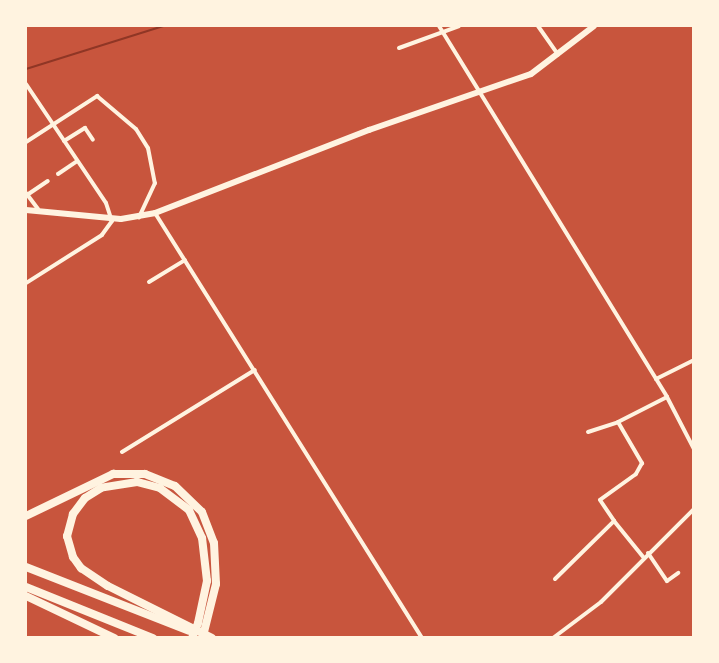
<!DOCTYPE html>
<style>
body{margin:0}
#map{position:relative;width:719px;height:663px;overflow:hidden;background:#c8553d;font-family:"Titillium Web",sans-serif}
div>[style]{position:absolute}
.stream>*{height:2px;margin:-1px;padding:0 1px;transform-origin:1px;border-radius:1px;background:#8f3625}
.minor>*{height:4px;margin:-2px;padding:0 2px;transform-origin:2px;border-radius:2px;background:#fff3e0}
.secondary>*{height:6px;margin:-3px;padding:0 3px;transform-origin:3px;border-radius:3px;background:#fff3e0}
.motorway>*{height:8px;margin:-4px;padding:0 4px;transform-origin:4px;border-radius:4px;background:#fff3e0}
span{translate:-50% -50%;white-space:nowrap;text-align:center;line-height:1.15;-webkit-text-stroke:4.5px #fff3e0;paint-order:stroke}
.frame{position:absolute;inset:0;border:27px solid #fff3e0;pointer-events:none}
</style>
<div id="map">
<div class="stream">
<div style="left:26px;top:69px;width:144px;rotate:-17.4deg"></div>
</div>
<div class="minor">
<div style="left:439px;top:26px;width:435px;rotate:58.4deg"></div>
<div style="left:667px;top:397px;width:59px;rotate:62.6deg"></div>
<div style="left:538px;top:26px;width:35px;rotate:55deg"></div>
<div style="left:399px;top:48px;width:64px;rotate:-20.1deg"></div>
<div style="left:26px;top:84px;width:143px;rotate:56.1deg"></div>
<div style="left:106px;top:203px;width:19px;rotate:72deg"></div>
<div style="left:112px;top:221px;width:17px;rotate:126deg"></div>
<div style="left:102px;top:235px;width:90px;rotate:147.7deg"></div>
<div style="left:64px;top:141px;width:25px;rotate:-32deg"></div>
<div style="left:85px;top:128px;width:14px;rotate:56deg"></div>
<div style="left:26px;top:142px;width:85px;rotate:-32.9deg"></div>
<div style="left:97px;top:96px;width:51px;rotate:40.2deg"></div>
<div style="left:136px;top:129px;width:22px;rotate:58deg"></div>
<div style="left:148px;top:148px;width:36px;rotate:79deg"></div>
<div style="left:155px;top:183px;width:38px;rotate:115deg"></div>
<div style="left:58px;top:174px;width:23px;rotate:-34deg"></div>
<div style="left:26px;top:193px;width:20px;rotate:53deg"></div>
<div style="left:27px;top:195px;width:25px;rotate:-34deg"></div>
<div style="left:155px;top:213px;width:502px;rotate:57.86deg"></div>
<div style="left:149px;top:282px;width:42px;rotate:-31.4deg"></div>
<div style="left:656px;top:379px;width:42px;rotate:-26.6deg"></div>
<div style="left:618px;top:422px;width:55px;rotate:-27deg"></div>
<div style="left:588px;top:432px;width:32px;rotate:-18deg"></div>
<div style="left:618px;top:422px;width:48px;rotate:59.7deg"></div>
<div style="left:642px;top:463px;width:13px;rotate:119deg"></div>
<div style="left:636px;top:474px;width:44px;rotate:144.2deg"></div>
<div style="left:600px;top:500px;width:25px;rotate:56deg"></div>
<div style="left:122px;top:452px;width:156px;rotate:-31.7deg"></div>
<div style="left:648px;top:553px;width:34px;rotate:56deg"></div>
<div style="left:667px;top:581px;width:14px;rotate:-36deg"></div>
<div style="left:555px;top:579px;width:83px;rotate:-44.5deg"></div>
<div style="left:614px;top:521px;width:48px;rotate:51deg"></div>
<div style="left:553px;top:638px;width:60px;rotate:-36.9deg"></div>
<div style="left:601px;top:602px;width:132px;rotate:-45deg"></div>
</div>
<div class="secondary">
<div style="left:26px;top:210px;width:95px;rotate:5.4deg"></div>
<div style="left:121px;top:219px;width:35px;rotate:-10deg"></div>
<div style="left:155px;top:213px;width:230px;rotate:-21.2deg"></div>
<div style="left:369px;top:130px;width:171px;rotate:-19.1deg"></div>
<div style="left:531px;top:74px;width:79px;rotate:-37.3deg"></div>
</div>
<div class="motorway">
<div style="left:26px;top:516px;width:97px;rotate:-25.8deg"></div>
<div style="left:113px;top:474px;width:32px"></div>
<div style="left:145px;top:474px;width:32px;rotate:22deg"></div>
<div style="left:175px;top:486px;width:37px;rotate:44deg"></div>
<div style="left:202px;top:512px;width:33px;rotate:69deg"></div>
<div style="left:214px;top:543px;width:41px;rotate:87.2deg"></div>
<div style="left:216px;top:584px;width:54px;rotate:104deg"></div>
<div style="left:26px;top:567px;width:175px;rotate:21.4deg"></div>
<div style="left:26px;top:587px;width:137px;rotate:21.9deg"></div>
<div style="left:26px;top:596px;width:98px;rotate:25.5deg"></div>
<div style="left:192px;top:638px;width:16px;rotate:-68deg"></div>
<div style="left:198px;top:623px;width:43px;rotate:-77.9deg"></div>
<div style="left:207px;top:581px;width:43px;rotate:-96.6deg"></div>
<div style="left:202px;top:538px;width:31px;rotate:-115deg"></div>
<div style="left:189px;top:510px;width:36px;rotate:-143deg"></div>
<div style="left:160px;top:488px;width:24px;rotate:-165deg"></div>
<div style="left:137px;top:482px;width:36px;rotate:171deg"></div>
<div style="left:101px;top:488px;width:19px;rotate:148deg"></div>
<div style="left:85px;top:498px;width:20px;rotate:127deg"></div>
<div style="left:73px;top:514px;width:23px;rotate:105deg"></div>
<div style="left:67px;top:536px;width:22px;rotate:74deg"></div>
<div style="left:73px;top:557px;width:14px;rotate:54deg"></div>
<div style="left:81px;top:568px;width:32px;rotate:34deg"></div>
<div style="left:108px;top:586px;width:116px;rotate:26.6deg"></div>
</div>
<div class="frame"></div>
</div>
